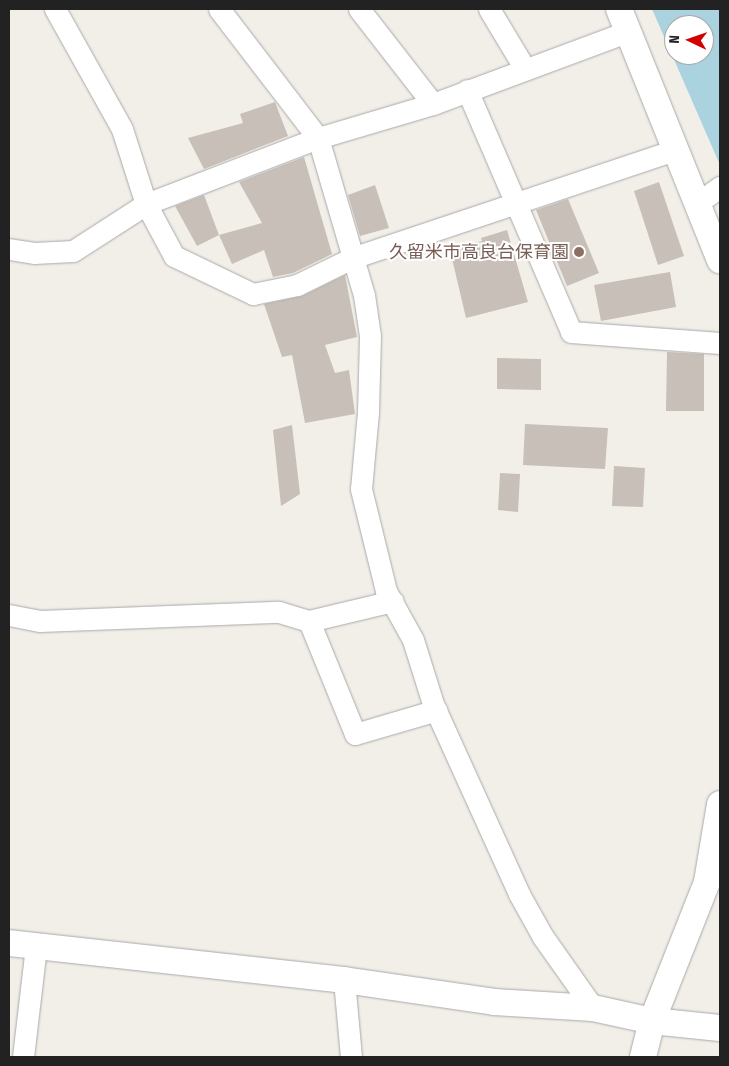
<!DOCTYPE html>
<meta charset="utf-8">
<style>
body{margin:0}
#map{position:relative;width:729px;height:1066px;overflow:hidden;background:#f2efe9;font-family:"Fira Sans Condensed","Noto Sans JP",sans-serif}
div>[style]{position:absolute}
.water>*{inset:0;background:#aad3df}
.building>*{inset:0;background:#c7bfb8}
.roads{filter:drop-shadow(0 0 1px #a9a9a9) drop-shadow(0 0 1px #a9a9a9)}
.minor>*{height:21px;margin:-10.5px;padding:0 10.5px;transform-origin:10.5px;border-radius:10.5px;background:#fff}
.tertiary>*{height:26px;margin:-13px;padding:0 13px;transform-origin:13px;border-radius:13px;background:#fff}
.dots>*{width:14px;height:14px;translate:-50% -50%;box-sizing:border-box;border:2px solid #fff;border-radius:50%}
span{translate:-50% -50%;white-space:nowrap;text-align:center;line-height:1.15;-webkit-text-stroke:4px #fff;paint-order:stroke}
.education-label{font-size:18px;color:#785e54}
.right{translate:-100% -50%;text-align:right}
.frame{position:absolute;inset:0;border:10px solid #222;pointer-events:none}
.north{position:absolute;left:664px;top:15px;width:50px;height:50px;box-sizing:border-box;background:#fff;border:1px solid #a7a7a7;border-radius:50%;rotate:273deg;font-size:14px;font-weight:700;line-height:20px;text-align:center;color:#222}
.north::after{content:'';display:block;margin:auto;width:18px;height:22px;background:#d40000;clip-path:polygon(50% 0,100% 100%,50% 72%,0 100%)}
</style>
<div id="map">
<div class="water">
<div style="clip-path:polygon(evenodd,652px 9px,720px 9px,720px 165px,652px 9px,674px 25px,704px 25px,704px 55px,674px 55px,674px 25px)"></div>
</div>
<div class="building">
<div style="clip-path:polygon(275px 102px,288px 136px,204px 169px,188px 138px,243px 123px,240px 114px)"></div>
<div style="clip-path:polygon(304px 157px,332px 254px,293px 273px,273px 277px,264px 250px,232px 264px,219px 235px,262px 223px,239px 182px)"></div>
<div style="clip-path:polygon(659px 182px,684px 256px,658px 265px,634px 191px)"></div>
<div style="clip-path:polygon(375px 185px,389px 228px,360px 236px,348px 195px)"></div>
<div style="clip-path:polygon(204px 195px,219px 235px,197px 246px,175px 206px)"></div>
<div style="clip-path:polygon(568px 199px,599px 273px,567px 286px,536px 210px)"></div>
<div style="clip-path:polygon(507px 230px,528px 302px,466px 318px,450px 250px,482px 241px,481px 238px)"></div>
<div style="clip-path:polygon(670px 272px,676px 307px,601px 321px,594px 285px)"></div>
<div style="clip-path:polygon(345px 275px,357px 337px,325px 345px,335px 373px,349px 370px,355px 414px,305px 423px,292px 355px,282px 357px,264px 304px,302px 296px)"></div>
<div style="clip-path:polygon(667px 352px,704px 354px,704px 411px,666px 411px)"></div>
<div style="clip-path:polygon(497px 358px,541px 359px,541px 390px,497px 389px)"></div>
<div style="clip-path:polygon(525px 424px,608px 428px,605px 469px,523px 465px)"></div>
<div style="clip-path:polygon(292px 425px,300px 494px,281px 506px,273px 430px)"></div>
<div style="clip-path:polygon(614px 466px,645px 468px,643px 507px,612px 506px)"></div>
<div style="clip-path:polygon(500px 473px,520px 474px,518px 512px,498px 510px)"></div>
</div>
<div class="roads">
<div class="minor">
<div style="left:55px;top:9px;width:137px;rotate:60.8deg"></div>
<div style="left:122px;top:129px;width:79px;rotate:72.3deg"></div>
<div style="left:146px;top:204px;width:59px;rotate:61.7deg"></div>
<div style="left:174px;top:256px;width:88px;rotate:25.7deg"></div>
<div style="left:253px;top:294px;width:45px;rotate:-11.6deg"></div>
<div style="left:297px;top:285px;width:61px;rotate:-26.1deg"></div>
<div style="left:352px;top:258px;width:343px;rotate:-18.5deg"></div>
<div style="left:219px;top:9px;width:163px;rotate:52.5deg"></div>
<div style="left:318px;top:138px;width:164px;rotate:73.7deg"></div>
<div style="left:364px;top:295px;width:41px;rotate:81.7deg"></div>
<div style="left:370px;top:336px;width:76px;rotate:91.5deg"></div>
<div style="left:368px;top:412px;width:77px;rotate:95.2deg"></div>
<div style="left:361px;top:489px;width:105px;rotate:76.2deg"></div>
<div style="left:386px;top:591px;width:56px;rotate:61.1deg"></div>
<div style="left:413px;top:640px;width:67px;rotate:72.6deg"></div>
<div style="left:433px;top:704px;width:209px;rotate:65.6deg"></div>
<div style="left:519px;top:894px;width:49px;rotate:60.8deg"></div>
<div style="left:543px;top:937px;width:87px;rotate:54.8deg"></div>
<div style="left:359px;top:9px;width:120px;rotate:52.1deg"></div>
<div style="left:489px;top:9px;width:70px;rotate:59deg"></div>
<div style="left:467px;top:90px;width:263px;rotate:66.7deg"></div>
<div style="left:571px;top:332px;width:149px;rotate:4.2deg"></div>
<div style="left:699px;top:202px;width:26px;rotate:-36deg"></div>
<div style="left:9px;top:249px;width:25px;rotate:9deg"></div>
<div style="left:34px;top:253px;width:39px;rotate:-3deg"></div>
<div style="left:73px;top:251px;width:87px;rotate:-32.8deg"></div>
<div style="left:146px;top:204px;width:184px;rotate:-21deg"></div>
<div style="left:318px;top:138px;width:120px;rotate:-16.5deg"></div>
<div style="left:433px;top:104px;width:207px;rotate:-20.4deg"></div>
<div style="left:9px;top:615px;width:32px;rotate:11deg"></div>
<div style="left:40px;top:621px;width:239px;rotate:-2.2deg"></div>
<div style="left:279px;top:612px;width:31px;rotate:17deg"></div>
<div style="left:309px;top:621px;width:86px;rotate:-13.4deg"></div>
<div style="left:309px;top:621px;width:122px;rotate:67.8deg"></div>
<div style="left:355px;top:734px;width:85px;rotate:-16.3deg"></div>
<div style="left:344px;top:980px;width:77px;rotate:84.8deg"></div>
<div style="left:23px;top:1057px;width:112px;rotate:-83.3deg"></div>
</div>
<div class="tertiary">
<div style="left:619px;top:9px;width:271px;rotate:68.1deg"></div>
<div style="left:9px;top:943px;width:337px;rotate:6.3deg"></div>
<div style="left:344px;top:980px;width:152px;rotate:8.3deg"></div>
<div style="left:494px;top:1002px;width:99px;rotate:3.5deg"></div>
<div style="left:593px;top:1008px;width:60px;rotate:12.4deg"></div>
<div style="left:652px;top:1021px;width:68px;rotate:5.9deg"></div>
<div style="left:643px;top:1057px;width:37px;rotate:-76deg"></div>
<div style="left:652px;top:1021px;width:149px;rotate:-68.4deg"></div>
<div style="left:707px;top:882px;width:79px;rotate:-80.5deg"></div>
</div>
</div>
<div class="dots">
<div style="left:579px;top:252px;background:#8d6e63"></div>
</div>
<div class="education-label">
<span class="right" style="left:569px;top:252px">久留米市高良台保育園</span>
</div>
<div class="frame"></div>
<div class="north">N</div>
</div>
